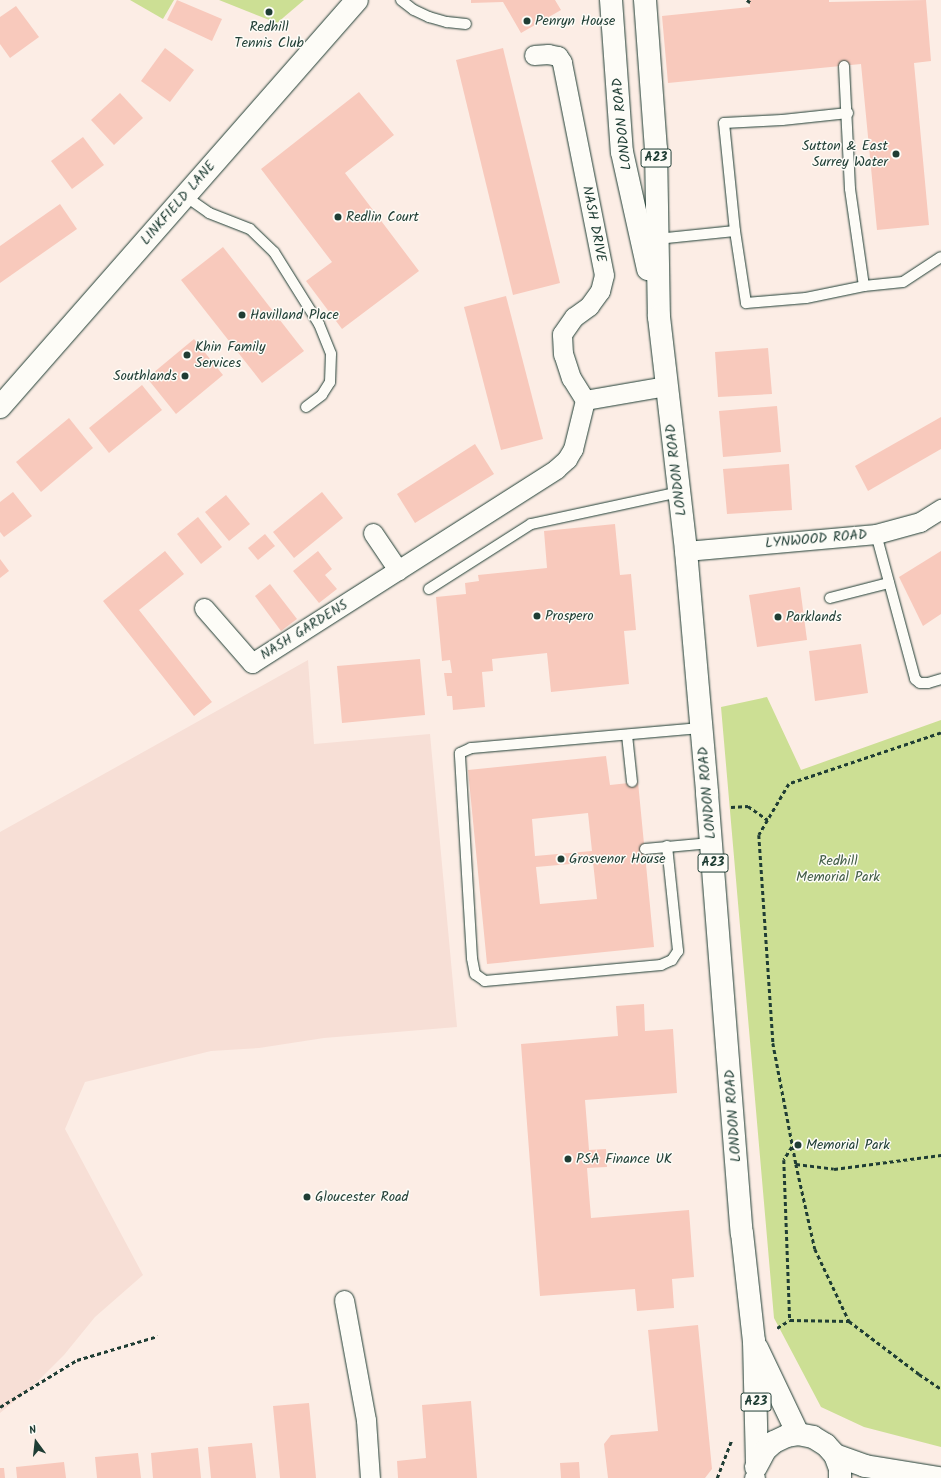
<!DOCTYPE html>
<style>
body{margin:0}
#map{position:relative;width:941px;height:1478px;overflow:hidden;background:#fcede5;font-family:Kalam,sans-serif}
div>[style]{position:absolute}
.built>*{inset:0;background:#f7dfd6}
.green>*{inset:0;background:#ccdf94}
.building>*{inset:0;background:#f8c9bc}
.path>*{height:2.5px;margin-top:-1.25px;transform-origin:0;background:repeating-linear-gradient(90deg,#1f3d34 0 4px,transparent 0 7px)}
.roads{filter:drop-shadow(0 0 1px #1f3d34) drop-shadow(0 0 1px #1f3d34)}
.service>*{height:10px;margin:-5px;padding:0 5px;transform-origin:5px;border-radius:5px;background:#fdfcf7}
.minor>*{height:19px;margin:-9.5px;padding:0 9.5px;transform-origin:9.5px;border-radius:9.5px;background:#fdfcf7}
.tertiary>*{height:22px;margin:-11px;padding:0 11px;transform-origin:11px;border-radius:11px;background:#fdfcf7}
.primary>*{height:22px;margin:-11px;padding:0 11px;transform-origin:11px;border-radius:11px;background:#fdfcf7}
.dots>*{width:11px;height:11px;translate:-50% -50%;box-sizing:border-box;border:2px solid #fdfcf7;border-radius:50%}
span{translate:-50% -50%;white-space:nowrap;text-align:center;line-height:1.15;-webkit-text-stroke:3px #fdfcf7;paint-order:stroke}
.shield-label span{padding:1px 3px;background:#fdfcf7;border:1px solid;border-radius:3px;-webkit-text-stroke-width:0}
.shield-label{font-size:13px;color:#1f3d34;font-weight:700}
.poi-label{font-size:14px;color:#1f3d34}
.left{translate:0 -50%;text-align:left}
.right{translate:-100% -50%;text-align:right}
.street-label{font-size:14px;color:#1f3d34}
.park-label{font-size:14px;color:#425d47}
.north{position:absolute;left:16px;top:1422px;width:40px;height:40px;-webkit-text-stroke:3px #fdfcf7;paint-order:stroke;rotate:345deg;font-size:11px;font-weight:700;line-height:16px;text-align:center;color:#1f3d34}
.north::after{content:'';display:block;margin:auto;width:14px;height:18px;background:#1f3d34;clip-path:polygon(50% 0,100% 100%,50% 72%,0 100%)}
</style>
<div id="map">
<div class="built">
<div style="clip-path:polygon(308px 660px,314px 744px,430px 734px,457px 1027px,324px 1038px,259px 1048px,211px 1051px,85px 1082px,65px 1129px,143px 1275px,95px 1317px,64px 1355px,33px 1386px,0 1413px,0 832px)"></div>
</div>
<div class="green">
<div style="clip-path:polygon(130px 0,174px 0,163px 19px)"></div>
<div style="clip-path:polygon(219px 0,304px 0,277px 23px)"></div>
<div style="clip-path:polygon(767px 697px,801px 770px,941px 720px,941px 1447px,864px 1427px,821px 1407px,774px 1318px,721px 707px)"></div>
</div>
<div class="building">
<div style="clip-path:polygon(177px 0,222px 19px,212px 41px,167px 20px)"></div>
<div style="clip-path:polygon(471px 0,555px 0,561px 10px,521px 33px,503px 2px,471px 3px)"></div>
<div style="clip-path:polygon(749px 0,829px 0,829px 2px,926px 0,931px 61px,914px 63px,929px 225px,877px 230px,861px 64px,668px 83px,662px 16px,750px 7px)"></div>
<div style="clip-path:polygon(16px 6px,39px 37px,10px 58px,0 44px,0 17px)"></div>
<div style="clip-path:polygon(165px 48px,194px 70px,170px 102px,141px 81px)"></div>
<div style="clip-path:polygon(503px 48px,560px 283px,513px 295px,456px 60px)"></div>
<div style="clip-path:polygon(359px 92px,394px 135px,345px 173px,419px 271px,342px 329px,306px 281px,332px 262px,261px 169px)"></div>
<div style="clip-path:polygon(120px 93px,143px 118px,114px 145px,91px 120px)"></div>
<div style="clip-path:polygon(83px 137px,104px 165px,72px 189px,51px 161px)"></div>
<div style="clip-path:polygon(60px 204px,77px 229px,0 283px,0 246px)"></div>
<div style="clip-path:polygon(223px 247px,304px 351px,262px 383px,181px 280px)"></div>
<div style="clip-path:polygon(506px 296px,543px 439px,501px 450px,464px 307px)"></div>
<div style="clip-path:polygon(194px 339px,223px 375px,176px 414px,147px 378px)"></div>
<div style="clip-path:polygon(768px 348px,772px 394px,718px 397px,715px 352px)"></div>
<div style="clip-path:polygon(142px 385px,162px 410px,109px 453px,89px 428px)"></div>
<div style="clip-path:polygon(777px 406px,781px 452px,723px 457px,719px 411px)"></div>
<div style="clip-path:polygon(941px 417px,941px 449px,868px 491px,855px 466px)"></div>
<div style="clip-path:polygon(69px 418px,93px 448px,41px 492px,16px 462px)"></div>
<div style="clip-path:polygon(475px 444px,494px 474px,415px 523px,397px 494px)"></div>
<div style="clip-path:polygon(789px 464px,792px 510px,727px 514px,723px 469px)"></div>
<div style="clip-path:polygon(13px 492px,32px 516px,4px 537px,0 532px,0 502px)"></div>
<div style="clip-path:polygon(322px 492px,343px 518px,294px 558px,273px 532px)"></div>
<div style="clip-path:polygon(226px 495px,250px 524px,229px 541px,205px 512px)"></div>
<div style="clip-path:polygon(198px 517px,222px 547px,201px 564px,177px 534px)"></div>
<div style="clip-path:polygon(615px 524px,620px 575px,631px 574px,636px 630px,624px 631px,629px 684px,551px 692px,547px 653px,492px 659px,493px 671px,482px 672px,485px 707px,453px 710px,452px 696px,447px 696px,444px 673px,452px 673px,450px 660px,442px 661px,436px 597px,466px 594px,465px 583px,479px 581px,478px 575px,547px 568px,544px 531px)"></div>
<div style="clip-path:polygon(265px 534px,275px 546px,258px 560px,248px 548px)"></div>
<div style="clip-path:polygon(165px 551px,184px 574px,139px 610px,212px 702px,194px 716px,103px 601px)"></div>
<div style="clip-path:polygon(318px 551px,332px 569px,325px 575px,337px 589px,319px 603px,293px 571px)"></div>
<div style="clip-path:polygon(941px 551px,941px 614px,923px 626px,899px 577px)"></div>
<div style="clip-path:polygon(0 559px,9px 571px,0 578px)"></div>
<div style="clip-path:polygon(270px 584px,297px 619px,281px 631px,255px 596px)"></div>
<div style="clip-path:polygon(800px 587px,807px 640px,757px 647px,749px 595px)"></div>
<div style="clip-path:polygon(861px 644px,868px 693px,815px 701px,809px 651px)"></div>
<div style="clip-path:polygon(420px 659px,425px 715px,342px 723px,337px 666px)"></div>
<div style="clip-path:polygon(evenodd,606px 756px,610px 785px,638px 782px,654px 947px,487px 964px,468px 770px,606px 756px,588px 813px,592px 851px,535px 856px,532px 819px,588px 813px,606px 756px,593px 862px,597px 899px,540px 904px,536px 867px,593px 862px)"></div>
<div style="clip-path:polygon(644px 1004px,645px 1031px,673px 1029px,677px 1093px,585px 1100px,589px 1150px,606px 1149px,607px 1167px,587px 1168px,591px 1218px,689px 1210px,694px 1277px,672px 1279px,674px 1308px,637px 1311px,635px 1289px,540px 1296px,521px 1044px,618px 1036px,616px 1006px)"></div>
<div style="clip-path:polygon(698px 1325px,712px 1469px,705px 1478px,608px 1478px,604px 1444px,611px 1435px,658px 1431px,648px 1330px)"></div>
<div style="clip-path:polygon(471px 1401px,477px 1478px,398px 1478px,397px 1461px,426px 1458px,422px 1405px)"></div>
<div style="clip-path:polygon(309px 1403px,316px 1478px,280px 1478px,273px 1406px)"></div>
<div style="clip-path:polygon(252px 1443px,256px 1478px,211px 1478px,208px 1447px)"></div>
<div style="clip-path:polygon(198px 1448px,201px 1478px,153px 1478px,151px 1453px)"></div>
<div style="clip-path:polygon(138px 1453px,141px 1478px,97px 1478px,95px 1457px)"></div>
<div style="clip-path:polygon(64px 1462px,66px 1478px,17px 1478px,16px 1467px)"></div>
<div style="clip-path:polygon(579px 1462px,580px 1478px,561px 1478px,560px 1463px)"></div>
<div style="clip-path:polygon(0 1468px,4px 1468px,5px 1478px,0 1478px)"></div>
</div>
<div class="path">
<div style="left:747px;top:0;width:4px;rotate:34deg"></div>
<div style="left:941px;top:733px;width:160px;rotate:161.5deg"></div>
<div style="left:789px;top:784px;width:59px;rotate:120.5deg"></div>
<div style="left:759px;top:835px;width:208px;rotate:86.1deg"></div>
<div style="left:773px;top:1043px;width:123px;rotate:79.2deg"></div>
<div style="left:796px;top:1164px;width:38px;rotate:7deg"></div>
<div style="left:834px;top:1169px;width:108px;rotate:-7.5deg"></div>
<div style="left:731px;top:807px;width:17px;rotate:-3deg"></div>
<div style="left:748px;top:806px;width:24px;rotate:35deg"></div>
<div style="left:792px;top:1147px;width:15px;rotate:122deg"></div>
<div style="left:784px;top:1160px;width:160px;rotate:87.9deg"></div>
<div style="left:790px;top:1320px;width:59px;rotate:1deg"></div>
<div style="left:796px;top:1164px;width:87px;rotate:77.4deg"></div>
<div style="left:815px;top:1249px;width:80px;rotate:64.7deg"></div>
<div style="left:849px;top:1321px;width:88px;rotate:37.1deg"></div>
<div style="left:919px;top:1374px;width:27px;rotate:34deg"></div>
<div style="left:777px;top:1328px;width:15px;rotate:-32deg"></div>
<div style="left:0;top:1407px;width:90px;rotate:-31.4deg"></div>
<div style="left:77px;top:1360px;width:84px;rotate:-16.5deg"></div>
<div style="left:717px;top:1478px;width:40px;rotate:-69deg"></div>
</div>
<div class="roads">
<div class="service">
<div style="left:401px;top:0;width:16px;rotate:38deg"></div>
<div style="left:414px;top:10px;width:17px;rotate:25deg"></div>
<div style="left:429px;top:17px;width:19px;rotate:16deg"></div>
<div style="left:447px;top:22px;width:19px;rotate:6deg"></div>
<div style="left:844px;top:66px;width:123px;rotate:87.2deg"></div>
<div style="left:850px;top:189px;width:98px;rotate:81.8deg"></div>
<div style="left:848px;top:113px;width:66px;rotate:173.9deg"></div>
<div style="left:782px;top:120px;width:58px;rotate:177deg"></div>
<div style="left:724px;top:123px;width:109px;rotate:84.2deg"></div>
<div style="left:735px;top:231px;width:73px;rotate:81.3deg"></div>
<div style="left:746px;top:303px;width:60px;rotate:-4.8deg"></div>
<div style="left:806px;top:298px;width:59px;rotate:-11.7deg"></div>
<div style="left:864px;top:286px;width:39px;rotate:-6deg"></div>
<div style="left:903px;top:282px;width:45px;rotate:-33.3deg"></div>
<div style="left:185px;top:196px;width:29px;rotate:35deg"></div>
<div style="left:209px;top:213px;width:44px;rotate:21.3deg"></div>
<div style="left:250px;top:229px;width:33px;rotate:44deg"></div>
<div style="left:274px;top:252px;width:85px;rotate:58deg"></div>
<div style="left:319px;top:324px;width:32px;rotate:68deg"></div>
<div style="left:331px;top:354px;width:28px;rotate:92deg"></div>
<div style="left:330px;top:382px;width:15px;rotate:122deg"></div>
<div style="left:322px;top:395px;width:20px;rotate:143deg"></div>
<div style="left:657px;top:239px;width:78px;rotate:-5.9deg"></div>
<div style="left:876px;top:534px;width:150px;rotate:74.9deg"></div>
<div style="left:915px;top:679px;width:6px;rotate:39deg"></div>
<div style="left:920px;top:683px;width:8px"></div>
<div style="left:928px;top:683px;width:14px;rotate:-17deg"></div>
<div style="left:429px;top:589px;width:121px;rotate:-32.5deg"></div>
<div style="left:531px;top:524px;width:151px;rotate:-12.2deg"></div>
<div style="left:830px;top:598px;width:61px;rotate:-14.3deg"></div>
<div style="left:627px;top:735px;width:47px;rotate:83.9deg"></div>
<div style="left:667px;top:846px;width:106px;rotate:84deg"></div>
<div style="left:678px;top:951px;width:11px;rotate:124deg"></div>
<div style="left:672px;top:960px;width:12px;rotate:156deg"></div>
<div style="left:661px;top:965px;width:177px;rotate:174.8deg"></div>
<div style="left:485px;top:981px;width:12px;rotate:-145deg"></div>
<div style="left:475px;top:974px;width:16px;rotate:-101deg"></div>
<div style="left:472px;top:958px;width:205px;rotate:-93.4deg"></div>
<div style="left:460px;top:753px;width:12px;rotate:-24deg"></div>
<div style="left:471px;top:748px;width:231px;rotate:-5deg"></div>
<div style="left:645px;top:849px;width:66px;rotate:-5.2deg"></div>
</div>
<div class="minor">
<div style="left:585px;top:400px;width:82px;rotate:-9.8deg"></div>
<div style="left:373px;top:533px;width:45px;rotate:56deg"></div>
<div style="left:686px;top:551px;width:191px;rotate:-5.1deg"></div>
<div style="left:876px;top:534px;width:46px;rotate:-15.3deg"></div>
<div style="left:920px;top:522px;width:25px;rotate:-32deg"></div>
<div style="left:204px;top:608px;width:73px;rotate:48.9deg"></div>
<div style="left:252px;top:663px;width:361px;rotate:-32.5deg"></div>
<div style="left:556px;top:469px;width:15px;rotate:-42deg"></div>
<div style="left:567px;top:459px;width:12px;rotate:-59deg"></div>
<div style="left:573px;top:449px;width:50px;rotate:-76.2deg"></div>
<div style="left:585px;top:400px;width:26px;rotate:-122deg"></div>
<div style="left:571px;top:378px;width:25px;rotate:-108deg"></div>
<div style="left:563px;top:354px;width:20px;rotate:-93deg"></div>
<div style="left:562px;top:334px;width:21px;rotate:-55deg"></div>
<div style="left:574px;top:317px;width:19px;rotate:-36deg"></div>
<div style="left:589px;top:306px;width:19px;rotate:-54deg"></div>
<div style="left:600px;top:291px;width:16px;rotate:-76deg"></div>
<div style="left:604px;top:275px;width:217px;rotate:-101.2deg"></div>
<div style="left:562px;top:62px;width:7px;rotate:-124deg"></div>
<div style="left:558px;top:56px;width:10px;rotate:-169deg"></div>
<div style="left:548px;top:54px;width:14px;rotate:176deg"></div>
<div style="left:344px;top:1300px;width:122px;rotate:79.6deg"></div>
<div style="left:366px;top:1420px;width:58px;rotate:86.1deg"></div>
<div style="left:754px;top:1478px;width:1px"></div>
</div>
<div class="tertiary">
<div style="left:0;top:407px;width:541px;rotate:-48.74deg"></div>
</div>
<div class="primary">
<div style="left:611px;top:0;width:152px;rotate:85.9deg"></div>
<div style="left:622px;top:152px;width:120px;rotate:77.5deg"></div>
<div style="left:645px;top:0;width:149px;rotate:85.8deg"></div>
<div style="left:656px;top:149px;width:168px;rotate:89deg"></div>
<div style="left:659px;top:317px;width:236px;rotate:83.4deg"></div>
<div style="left:686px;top:551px;width:243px;rotate:85deg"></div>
<div style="left:707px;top:793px;width:441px;rotate:85.5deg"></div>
<div style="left:742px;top:1233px;width:109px;rotate:83.7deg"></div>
<div style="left:754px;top:1341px;width:122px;rotate:88.6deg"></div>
<div style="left:757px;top:1348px;width:95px;rotate:64.5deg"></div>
<div style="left:835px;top:1455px;width:32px;rotate:20deg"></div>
<div style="left:865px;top:1466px;width:75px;rotate:9.2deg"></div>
<div style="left:756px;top:1467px;width:19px;rotate:-62deg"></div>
<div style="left:765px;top:1450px;width:12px;rotate:-42deg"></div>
<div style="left:774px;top:1442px;width:14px;rotate:-25deg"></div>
<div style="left:787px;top:1436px;width:11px;rotate:-10deg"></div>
<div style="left:798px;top:1434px;width:15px;rotate:11deg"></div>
<div style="left:813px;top:1437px;width:15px;rotate:32deg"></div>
<div style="left:826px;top:1445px;width:13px;rotate:48deg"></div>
<div style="left:835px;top:1455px;width:15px;rotate:70deg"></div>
<div style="left:840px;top:1469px;width:9px;rotate:90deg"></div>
</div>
</div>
<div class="dots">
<div style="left:269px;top:12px;background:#1f3d34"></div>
<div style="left:527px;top:21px;background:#1f3d34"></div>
<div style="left:896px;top:154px;background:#1f3d34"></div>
<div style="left:338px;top:217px;background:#1f3d34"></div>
<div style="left:242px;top:315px;background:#1f3d34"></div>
<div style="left:187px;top:355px;background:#1f3d34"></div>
<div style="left:185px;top:376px;background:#1f3d34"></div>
<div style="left:537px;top:616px;background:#1f3d34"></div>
<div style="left:778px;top:617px;background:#1f3d34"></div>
<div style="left:561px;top:859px;background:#1f3d34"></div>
<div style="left:798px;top:1145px;background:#1f3d34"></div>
<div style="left:568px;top:1159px;background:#1f3d34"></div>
<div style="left:307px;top:1197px;background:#1f3d34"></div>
</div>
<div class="shield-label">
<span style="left:656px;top:158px">A23</span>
<span style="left:713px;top:863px">A23</span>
<span style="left:756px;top:1402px">A23</span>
</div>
<div class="poi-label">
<span class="left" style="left:535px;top:21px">Penryn House</span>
<span style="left:269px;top:35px">Redhill<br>Tennis Club</span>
<span class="right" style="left:888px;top:154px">Sutton &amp; East<br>Surrey Water</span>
<span class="left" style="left:346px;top:217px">Redlin Court</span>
<span class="left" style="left:250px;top:315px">Havilland Place</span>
<span class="left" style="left:195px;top:355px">Khin Family<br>Services</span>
<span class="right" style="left:177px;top:376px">Southlands</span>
<span class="left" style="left:545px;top:616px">Prospero</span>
<span class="left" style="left:786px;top:617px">Parklands</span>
<span class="left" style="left:569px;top:859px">Grosvenor House</span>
<span class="left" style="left:806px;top:1145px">Memorial Park</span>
<span class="left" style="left:576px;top:1159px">PSA Finance UK</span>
<span class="left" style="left:315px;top:1197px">Gloucester Road</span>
</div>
<div class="street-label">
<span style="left:622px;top:124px;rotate:-96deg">LONDON ROAD</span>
<span style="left:178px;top:203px;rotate:-49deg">LINKFIELD LANE</span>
<span style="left:594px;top:224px;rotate:79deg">NASH DRIVE</span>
<span style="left:676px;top:470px;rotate:-97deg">LONDON ROAD</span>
<span style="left:816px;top:539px;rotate:-5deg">LYNWOOD ROAD</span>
<span style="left:304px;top:630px;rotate:-32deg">NASH GARDENS</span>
<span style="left:707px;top:793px;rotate:-95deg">LONDON ROAD</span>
<span style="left:733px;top:1116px;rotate:-94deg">LONDON ROAD</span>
</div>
<div class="park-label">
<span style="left:838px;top:869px">Redhill<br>Memorial Park</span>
</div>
<div class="north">N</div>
</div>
